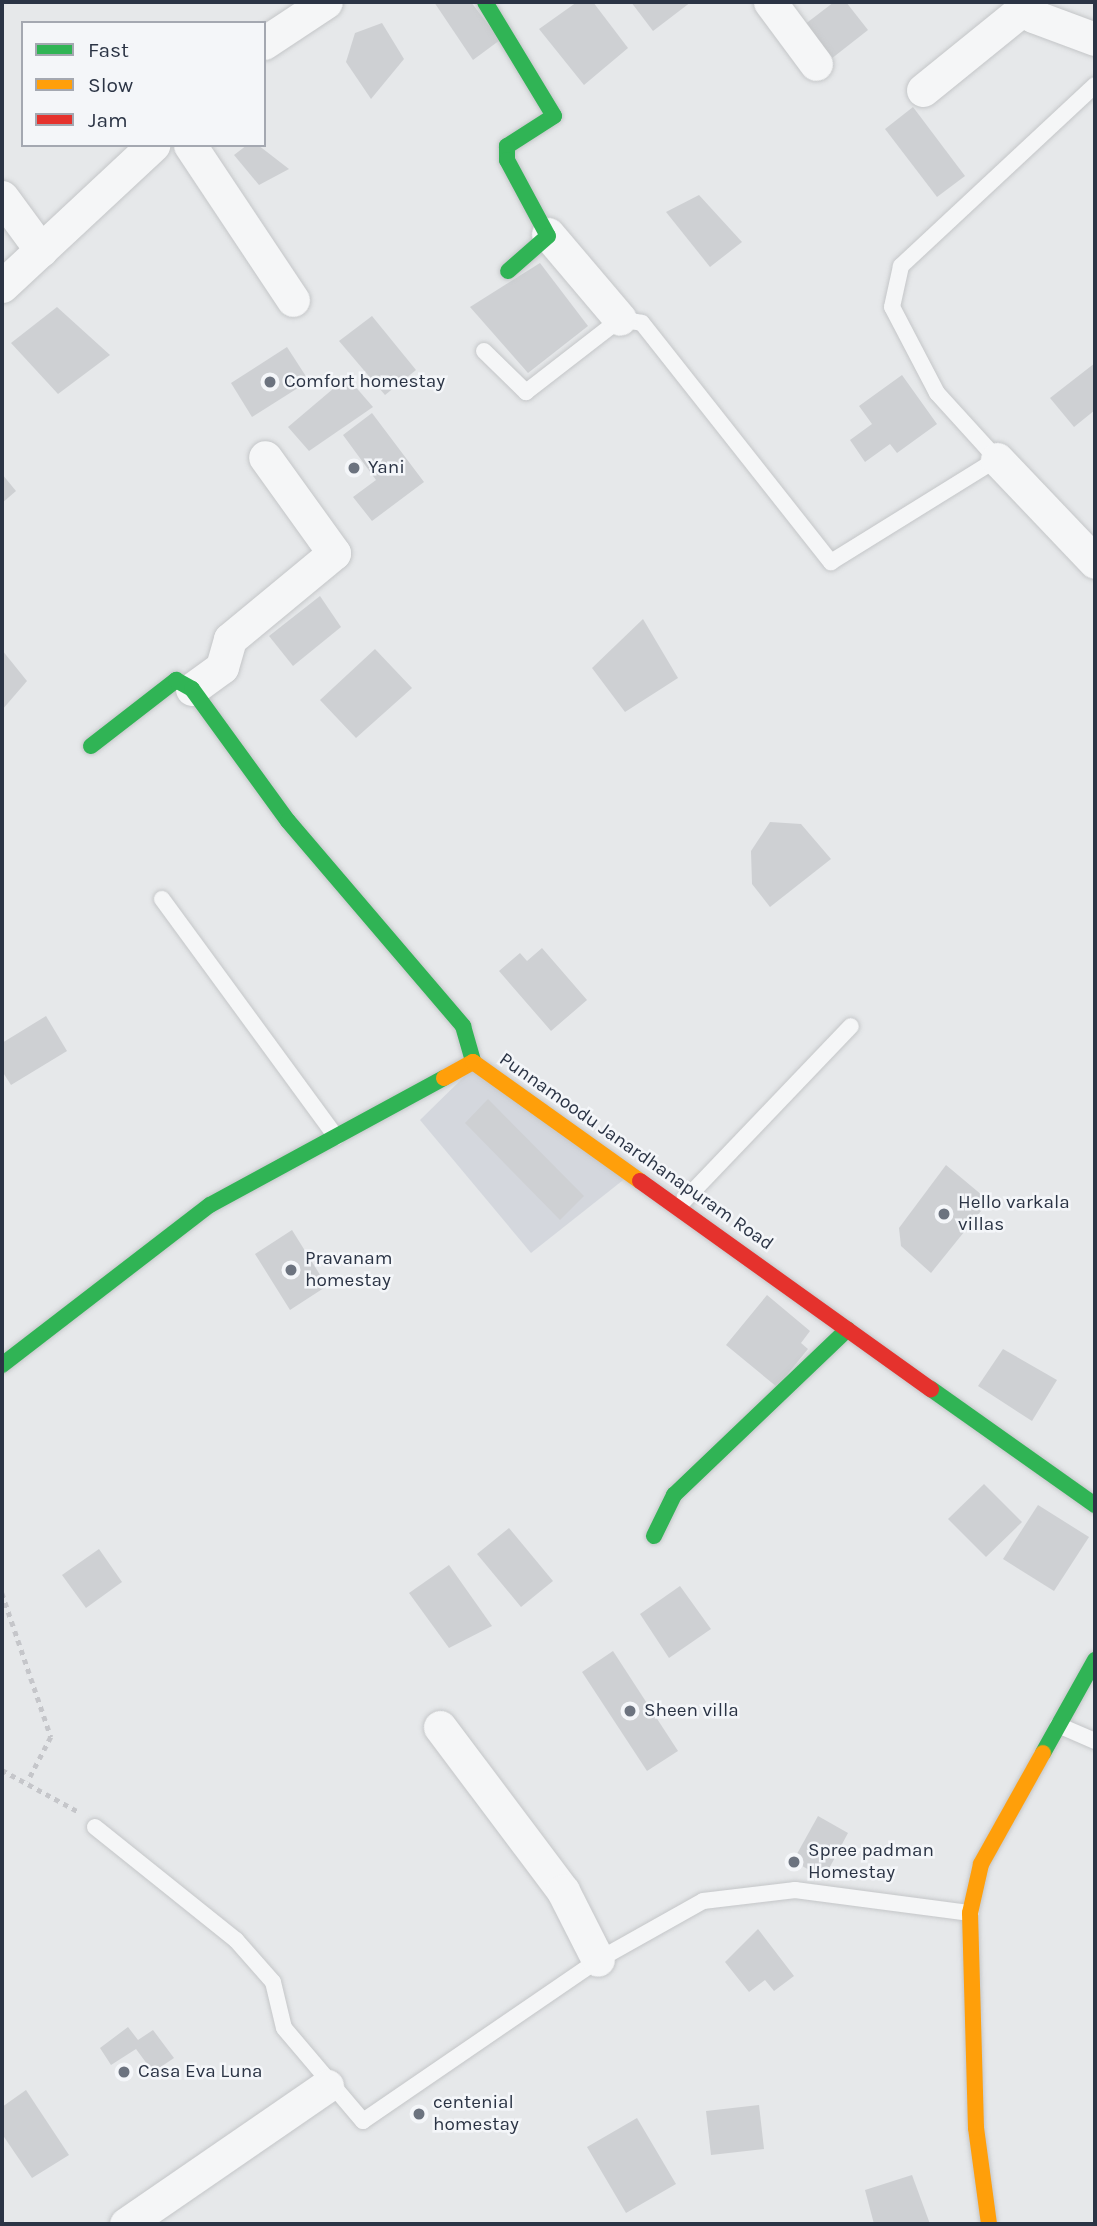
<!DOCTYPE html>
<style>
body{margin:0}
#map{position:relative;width:1097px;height:2226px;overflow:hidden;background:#e6e8ea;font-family:Karla,sans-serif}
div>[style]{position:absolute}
.built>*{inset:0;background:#d4d7dd}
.building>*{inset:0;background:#ced0d3}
.path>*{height:4.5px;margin-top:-2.25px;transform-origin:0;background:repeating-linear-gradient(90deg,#c5c6ca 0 5px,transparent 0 10px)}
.roads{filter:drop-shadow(0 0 2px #c4c6c8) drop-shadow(0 0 2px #c4c6c8)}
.lane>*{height:16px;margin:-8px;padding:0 8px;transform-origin:8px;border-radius:8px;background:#f5f6f7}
.street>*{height:33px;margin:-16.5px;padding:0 16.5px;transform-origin:16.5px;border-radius:16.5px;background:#f5f6f7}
.fast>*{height:16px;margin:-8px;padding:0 8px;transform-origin:8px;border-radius:8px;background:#30b455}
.slow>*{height:16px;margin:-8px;padding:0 8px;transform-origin:8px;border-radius:8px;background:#ff9f0a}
.jam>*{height:16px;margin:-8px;padding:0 8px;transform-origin:8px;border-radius:8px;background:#e5322d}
.dots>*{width:19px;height:19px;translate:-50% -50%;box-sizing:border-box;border:4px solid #f4f6f9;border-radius:50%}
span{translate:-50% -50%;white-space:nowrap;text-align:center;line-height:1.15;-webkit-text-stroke:5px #f4f6f9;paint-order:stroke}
.poi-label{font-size:19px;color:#2b3445}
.left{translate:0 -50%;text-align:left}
.street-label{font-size:19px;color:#2b3445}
.frame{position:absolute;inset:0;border:4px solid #2b3445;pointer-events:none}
.legend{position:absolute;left:21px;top:21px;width:245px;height:126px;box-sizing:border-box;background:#f4f6f9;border:2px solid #a4a8b1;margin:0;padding:9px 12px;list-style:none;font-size:21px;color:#2b3445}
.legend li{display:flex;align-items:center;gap:14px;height:35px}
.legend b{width:35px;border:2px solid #a4a8b1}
</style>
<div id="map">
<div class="built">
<div style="clip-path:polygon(475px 1066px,627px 1177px,531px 1253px,420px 1120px)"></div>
</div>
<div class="building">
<div style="clip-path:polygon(434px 2px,471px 2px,500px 40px,473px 60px)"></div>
<div style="clip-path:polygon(577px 2px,593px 2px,628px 48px,584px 85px,539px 29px)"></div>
<div style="clip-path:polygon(631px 2px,691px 2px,653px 31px)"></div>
<div style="clip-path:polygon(834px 2px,846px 2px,868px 30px,831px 59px,804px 25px)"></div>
<div style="clip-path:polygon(382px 23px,404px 59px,371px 99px,346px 62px,355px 33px)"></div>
<div style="clip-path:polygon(913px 107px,965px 176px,937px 197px,885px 129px)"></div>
<div style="clip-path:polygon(247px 145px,258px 145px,289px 169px,259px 185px,234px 155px)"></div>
<div style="clip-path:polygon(699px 195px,742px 242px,710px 267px,666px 212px)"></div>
<div style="clip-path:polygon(540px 263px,588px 326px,528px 373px,470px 307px)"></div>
<div style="clip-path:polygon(57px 307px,110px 355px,58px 394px,11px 343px)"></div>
<div style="clip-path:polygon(372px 316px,416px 370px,385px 395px,339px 341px)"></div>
<div style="clip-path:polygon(287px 347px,309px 381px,252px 417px,231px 383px)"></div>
<div style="clip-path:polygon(1095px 363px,1095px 410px,1074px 427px,1050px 398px)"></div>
<div style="clip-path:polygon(902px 375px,937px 424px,897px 453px,890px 444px,865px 462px,850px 440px,872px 424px,859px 406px)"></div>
<div style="clip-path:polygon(347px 377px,373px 407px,309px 451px,288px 427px)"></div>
<div style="clip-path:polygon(372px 413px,424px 482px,372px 521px,353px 497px,376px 480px,343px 435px)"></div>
<div style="clip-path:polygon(2px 474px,16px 491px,2px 503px)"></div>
<div style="clip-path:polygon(320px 596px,341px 627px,293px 666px,269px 636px)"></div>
<div style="clip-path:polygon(643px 619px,678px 678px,625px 712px,592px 668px)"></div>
<div style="clip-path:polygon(375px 649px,412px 688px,356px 738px,320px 700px)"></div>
<div style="clip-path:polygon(2px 650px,27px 681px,2px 710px)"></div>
<div style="clip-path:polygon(770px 822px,801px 824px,831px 859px,770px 907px,752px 884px,751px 851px)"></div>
<div style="clip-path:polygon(542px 948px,587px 1000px,551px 1031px,499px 971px,520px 953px,527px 961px)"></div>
<div style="clip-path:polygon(46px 1016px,67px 1051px,11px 1085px,2px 1071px,2px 1043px)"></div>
<div style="clip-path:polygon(488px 1099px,584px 1196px,560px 1220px,465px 1123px)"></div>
<div style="clip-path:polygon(946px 1165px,989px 1201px,931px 1273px,901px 1246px,899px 1228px)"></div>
<div style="clip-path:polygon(292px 1230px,327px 1286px,290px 1310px,255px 1254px)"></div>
<div style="clip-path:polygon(767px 1295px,810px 1331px,801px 1343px,808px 1349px,777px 1387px,726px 1345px)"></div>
<div style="clip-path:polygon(1003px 1349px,1057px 1380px,1032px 1421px,978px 1386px)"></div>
<div style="clip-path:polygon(984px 1484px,1022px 1522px,986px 1557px,948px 1519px)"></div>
<div style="clip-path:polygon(1038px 1505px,1089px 1537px,1054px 1591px,1003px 1559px)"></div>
<div style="clip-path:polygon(509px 1528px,553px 1581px,521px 1607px,477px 1554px)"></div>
<div style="clip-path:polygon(99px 1549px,122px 1582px,86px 1608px,62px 1575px)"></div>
<div style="clip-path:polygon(449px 1565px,492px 1626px,449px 1648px,409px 1593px)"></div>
<div style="clip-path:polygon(680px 1586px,711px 1629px,669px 1658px,640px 1614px)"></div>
<div style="clip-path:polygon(613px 1651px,678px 1751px,647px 1771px,582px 1672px)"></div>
<div style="clip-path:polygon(818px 1816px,848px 1833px,824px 1878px,793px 1861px)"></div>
<div style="clip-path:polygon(758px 1929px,794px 1976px,774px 1991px,765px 1980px,749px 1992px,725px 1962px)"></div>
<div style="clip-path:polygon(128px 2027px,138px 2040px,153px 2030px,174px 2058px,153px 2072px,136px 2049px,111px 2065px,100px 2048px)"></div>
<div style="clip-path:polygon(26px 2090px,69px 2155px,32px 2178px,2px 2134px,2px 2107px)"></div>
<div style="clip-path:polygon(759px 2105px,764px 2149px,711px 2155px,706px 2111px)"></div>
<div style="clip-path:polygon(637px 2118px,676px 2184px,626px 2213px,587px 2147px)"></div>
<div style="clip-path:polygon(912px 2175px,930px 2224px,874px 2224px,865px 2190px)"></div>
</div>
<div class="path">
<div style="left:2px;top:1593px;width:152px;rotate:71.2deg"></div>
<div style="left:51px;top:1737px;width:50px;rotate:117.6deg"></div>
<div style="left:2px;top:1770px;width:88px;rotate:28.6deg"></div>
</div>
<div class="roads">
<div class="lane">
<div style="left:484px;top:351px;width:59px;rotate:44.3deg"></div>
<div style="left:526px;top:392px;width:119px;rotate:-37.8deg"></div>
<div style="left:620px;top:319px;width:22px;rotate:10deg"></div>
<div style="left:642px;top:323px;width:305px;rotate:51.7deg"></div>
<div style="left:831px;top:562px;width:195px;rotate:-31.8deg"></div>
<div style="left:997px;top:459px;width:89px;rotate:-132.3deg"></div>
<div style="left:937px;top:393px;width:97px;rotate:-117.6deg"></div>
<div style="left:892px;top:307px;width:42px;rotate:-77.6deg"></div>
<div style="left:901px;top:266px;width:265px;rotate:-43deg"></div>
<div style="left:162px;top:899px;width:295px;rotate:53.8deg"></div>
<div style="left:678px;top:1207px;width:250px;rotate:-46.3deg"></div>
<div style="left:1058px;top:1725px;width:40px;rotate:23.4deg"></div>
<div style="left:95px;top:1827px;width:181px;rotate:38.7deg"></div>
<div style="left:236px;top:1940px;width:56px;rotate:48.6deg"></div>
<div style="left:273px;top:1982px;width:47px;rotate:76.6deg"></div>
<div style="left:284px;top:2028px;width:122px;rotate:49.7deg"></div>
<div style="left:363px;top:2121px;width:285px;rotate:-34.4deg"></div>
<div style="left:598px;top:1960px;width:120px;rotate:-29.3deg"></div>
<div style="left:703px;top:1901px;width:93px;rotate:-6.8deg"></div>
<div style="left:795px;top:1890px;width:177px;rotate:7.5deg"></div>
</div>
<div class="street">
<div style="left:770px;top:2px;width:77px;rotate:53.4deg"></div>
<div style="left:1030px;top:2px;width:14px;rotate:78deg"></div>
<div style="left:1033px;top:16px;width:66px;rotate:20.4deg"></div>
<div style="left:264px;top:43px;width:74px;rotate:-33.5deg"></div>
<div style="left:923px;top:90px;width:135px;rotate:-39deg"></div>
<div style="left:190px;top:145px;width:186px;rotate:56.4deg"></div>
<div style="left:2px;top:197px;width:66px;rotate:53.7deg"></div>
<div style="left:548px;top:234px;width:111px;rotate:49.7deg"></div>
<div style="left:2px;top:286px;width:207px;rotate:-43deg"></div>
<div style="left:997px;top:459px;width:142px;rotate:46.4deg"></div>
<div style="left:192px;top:689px;width:37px;rotate:-36deg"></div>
<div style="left:222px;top:667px;width:29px;rotate:-74deg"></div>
<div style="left:230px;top:639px;width:135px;rotate:-39.6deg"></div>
<div style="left:334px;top:553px;width:118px;rotate:-125.7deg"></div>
<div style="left:440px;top:1727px;width:205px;rotate:53.1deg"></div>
<div style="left:563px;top:1891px;width:77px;rotate:63.1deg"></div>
<div style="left:126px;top:2224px;width:244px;rotate:-34.5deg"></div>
</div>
<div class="fast">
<div style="left:485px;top:2px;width:133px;rotate:58.8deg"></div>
<div style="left:554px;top:116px;width:56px;rotate:147.4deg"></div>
<div style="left:507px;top:146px;width:14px;rotate:90deg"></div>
<div style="left:507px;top:160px;width:86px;rotate:61.7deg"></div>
<div style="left:548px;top:236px;width:53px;rotate:138.8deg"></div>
<div style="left:91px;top:746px;width:108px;rotate:-37.8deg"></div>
<div style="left:176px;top:680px;width:18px;rotate:29deg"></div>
<div style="left:192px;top:689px;width:163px;rotate:54deg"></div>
<div style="left:288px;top:821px;width:270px;rotate:49.5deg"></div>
<div style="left:463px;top:1026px;width:37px;rotate:74deg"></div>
<div style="left:2px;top:1365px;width:262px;rotate:-37.6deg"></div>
<div style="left:210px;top:1205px;width:266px;rotate:-28.5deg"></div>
<div style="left:931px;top:1389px;width:201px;rotate:35.3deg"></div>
<div style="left:654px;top:1536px;width:46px;rotate:-64deg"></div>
<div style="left:674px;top:1495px;width:240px;rotate:-43.7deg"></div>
<div style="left:1043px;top:1753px;width:107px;rotate:-60.8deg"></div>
</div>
<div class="slow">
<div style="left:444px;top:1078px;width:33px;rotate:-29deg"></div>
<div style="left:473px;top:1062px;width:205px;rotate:35.5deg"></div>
<div style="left:989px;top:2224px;width:97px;rotate:-97.7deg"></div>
<div style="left:976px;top:2128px;width:215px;rotate:-91.6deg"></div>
<div style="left:970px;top:1913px;width:50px;rotate:-77.3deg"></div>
<div style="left:981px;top:1864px;width:127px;rotate:-60.8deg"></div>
</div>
<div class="jam">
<div style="left:640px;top:1181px;width:358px;rotate:35.6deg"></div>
</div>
</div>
<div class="dots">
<div style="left:270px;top:382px;background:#6c737f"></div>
<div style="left:354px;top:468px;background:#6c737f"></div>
<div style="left:944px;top:1214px;background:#6c737f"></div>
<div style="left:291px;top:1270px;background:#6c737f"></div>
<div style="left:630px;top:1711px;background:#6c737f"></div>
<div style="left:794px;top:1862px;background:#6c737f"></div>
<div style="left:124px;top:2072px;background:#6c737f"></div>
<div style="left:419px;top:2114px;background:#6c737f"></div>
</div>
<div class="poi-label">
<span class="left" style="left:284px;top:382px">Comfort homestay</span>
<span class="left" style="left:368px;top:468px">Yani</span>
<span class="left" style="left:958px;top:1214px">Hello varkala<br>villas</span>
<span class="left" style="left:305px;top:1270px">Pravanam<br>homestay</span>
<span class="left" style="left:644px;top:1711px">Sheen villa</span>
<span class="left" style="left:808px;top:1862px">Spree padman<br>Homestay</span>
<span class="left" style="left:138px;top:2072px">Casa Eva Luna</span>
<span class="left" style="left:433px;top:2114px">centenial<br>homestay</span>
</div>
<div class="street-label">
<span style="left:636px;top:1152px;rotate:35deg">Punnamoodu Janardhanapuram Road</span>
</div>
<div class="frame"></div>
<ul class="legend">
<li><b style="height:9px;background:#30b455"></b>Fast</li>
<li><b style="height:9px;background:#ff9f0a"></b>Slow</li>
<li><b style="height:9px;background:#e5322d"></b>Jam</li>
</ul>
</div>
